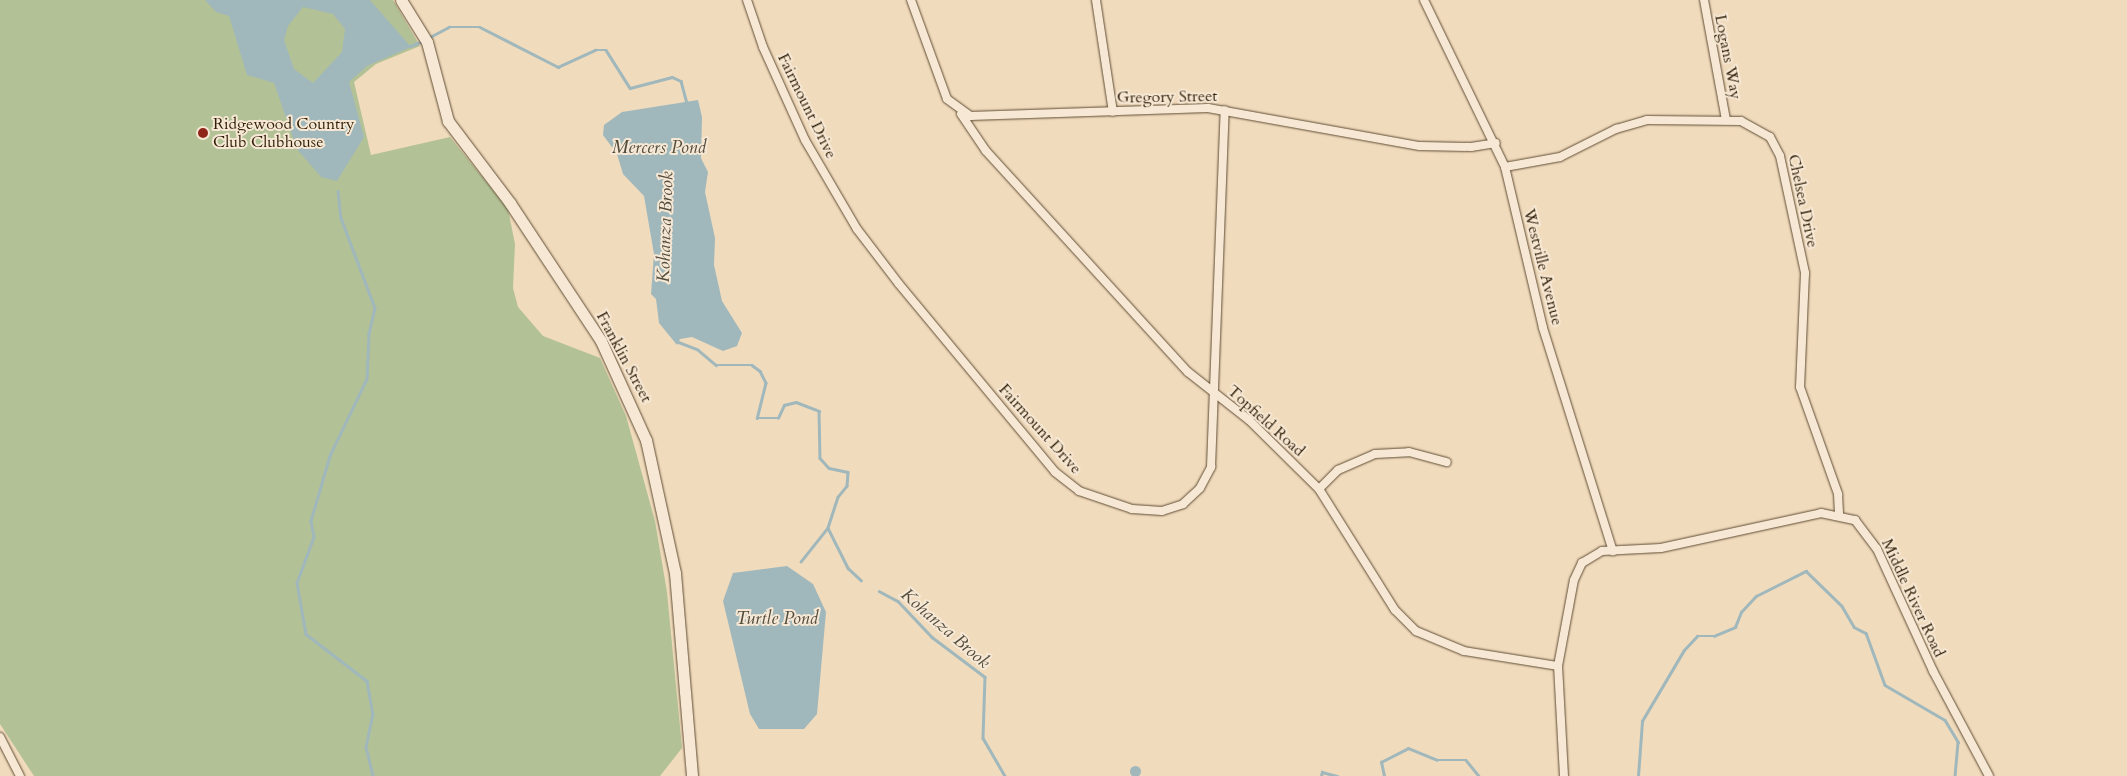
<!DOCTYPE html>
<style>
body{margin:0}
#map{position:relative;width:2127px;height:776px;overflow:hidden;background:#f1dbbd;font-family:Cardo,serif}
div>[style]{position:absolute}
.green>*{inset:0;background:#b3c196}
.water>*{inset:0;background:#a0b8bc}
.round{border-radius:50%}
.stream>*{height:2.5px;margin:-1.25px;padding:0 1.25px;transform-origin:1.25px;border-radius:1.25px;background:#a0b8bc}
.roads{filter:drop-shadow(0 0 1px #604d34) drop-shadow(0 0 1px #604d34)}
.minor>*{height:8px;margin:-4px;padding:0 4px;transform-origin:4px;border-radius:4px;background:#f6e8d4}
.secondary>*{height:11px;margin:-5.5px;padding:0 5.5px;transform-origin:5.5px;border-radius:5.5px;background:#f6e8d4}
.dots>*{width:14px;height:14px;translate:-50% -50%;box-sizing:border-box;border:2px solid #f6e8d4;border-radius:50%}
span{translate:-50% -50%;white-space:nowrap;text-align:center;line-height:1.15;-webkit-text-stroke:4px #f6e8d4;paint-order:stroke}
.street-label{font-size:16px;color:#301e06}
.poi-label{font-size:16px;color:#301e06}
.left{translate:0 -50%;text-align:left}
.water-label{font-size:18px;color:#524c3d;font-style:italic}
</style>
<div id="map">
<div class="green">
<div style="clip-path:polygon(0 0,393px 0,420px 46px,376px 64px,354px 82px,371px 155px,450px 137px,508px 209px,515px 244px,513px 288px,518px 307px,543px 336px,600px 358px,626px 416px,655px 521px,667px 592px,682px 748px,660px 776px,34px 776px,0 724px)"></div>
</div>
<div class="water">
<div style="clip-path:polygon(evenodd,205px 0,370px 0,411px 47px,367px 66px,349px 82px,364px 137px,337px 181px,321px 177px,297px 149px,274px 83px,247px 75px,229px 16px,216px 12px,205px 0,303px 7px,333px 14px,345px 29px,342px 52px,313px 83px,294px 69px,284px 40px,288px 26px,303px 7px)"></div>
<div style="clip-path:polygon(698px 100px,702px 117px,701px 158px,708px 172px,705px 192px,715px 238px,714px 265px,722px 301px,742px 333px,737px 346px,723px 351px,692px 337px,680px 339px,677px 345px,659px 323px,656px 299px,651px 294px,654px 254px,644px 196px,623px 174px,617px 154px,603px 135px,604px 125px,622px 112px)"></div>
<div style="clip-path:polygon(787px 566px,813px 584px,826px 612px,817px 714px,804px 729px,759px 729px,750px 714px,723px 601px,733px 573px)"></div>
<div class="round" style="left:1129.5px;top:765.5px;width:11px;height:11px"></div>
</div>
<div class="stream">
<div style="left:428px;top:38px;width:24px;rotate:-28deg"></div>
<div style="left:449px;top:27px;width:31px"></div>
<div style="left:480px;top:27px;width:88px;rotate:27.1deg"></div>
<div style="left:558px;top:67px;width:41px;rotate:-24.7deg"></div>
<div style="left:595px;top:50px;width:11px"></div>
<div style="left:606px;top:50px;width:45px;rotate:57.7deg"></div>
<div style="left:630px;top:88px;width:43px;rotate:-14.7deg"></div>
<div style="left:672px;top:77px;width:10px;rotate:24deg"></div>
<div style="left:681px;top:81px;width:24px;rotate:75deg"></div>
<div style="left:410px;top:46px;width:14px;rotate:-21deg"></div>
<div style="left:338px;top:191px;width:27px;rotate:84deg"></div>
<div style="left:341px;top:218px;width:96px;rotate:69.3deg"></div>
<div style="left:375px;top:308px;width:27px;rotate:103deg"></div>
<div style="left:369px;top:334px;width:45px;rotate:92.5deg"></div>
<div style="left:367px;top:379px;width:85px;rotate:115.7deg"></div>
<div style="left:330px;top:456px;width:68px;rotate:106.3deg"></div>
<div style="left:311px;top:521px;width:16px;rotate:79deg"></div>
<div style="left:314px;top:537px;width:49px;rotate:110.3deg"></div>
<div style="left:297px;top:583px;width:52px;rotate:80deg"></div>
<div style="left:306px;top:634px;width:77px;rotate:37.6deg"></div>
<div style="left:367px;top:681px;width:34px;rotate:80deg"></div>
<div style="left:373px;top:714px;width:34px;rotate:102deg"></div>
<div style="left:366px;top:747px;width:30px;rotate:76deg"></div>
<div style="left:676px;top:341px;width:22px;rotate:21deg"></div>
<div style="left:697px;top:349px;width:25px;rotate:40deg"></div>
<div style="left:716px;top:365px;width:36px"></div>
<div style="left:752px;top:365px;width:10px;rotate:37deg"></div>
<div style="left:760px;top:371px;width:13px;rotate:63deg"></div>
<div style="left:766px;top:383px;width:36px;rotate:104deg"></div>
<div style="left:757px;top:418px;width:21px"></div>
<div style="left:778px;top:418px;width:14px;rotate:-65deg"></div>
<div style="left:784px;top:405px;width:12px;rotate:-14deg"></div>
<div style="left:796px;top:402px;width:25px;rotate:21deg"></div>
<div style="left:819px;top:411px;width:47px;rotate:88.8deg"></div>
<div style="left:820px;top:458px;width:13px;rotate:48deg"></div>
<div style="left:829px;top:468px;width:19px;rotate:12deg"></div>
<div style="left:848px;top:472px;width:14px;rotate:94deg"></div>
<div style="left:847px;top:486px;width:14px;rotate:129deg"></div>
<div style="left:838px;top:497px;width:33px;rotate:108deg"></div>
<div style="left:828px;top:528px;width:43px;rotate:128.5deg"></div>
<div style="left:828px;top:528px;width:45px;rotate:63.4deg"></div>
<div style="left:848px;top:568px;width:18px;rotate:43deg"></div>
<div style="left:879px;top:591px;width:21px;rotate:28deg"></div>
<div style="left:898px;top:601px;width:50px;rotate:46.6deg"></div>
<div style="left:932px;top:637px;width:66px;rotate:37deg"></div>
<div style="left:985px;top:677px;width:61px;rotate:91.9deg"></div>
<div style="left:983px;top:738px;width:44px;rotate:59.9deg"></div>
<div style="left:1321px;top:776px;width:4px;rotate:-76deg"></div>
<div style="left:1322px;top:772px;width:16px;rotate:15deg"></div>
<div style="left:1384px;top:776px;width:14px;rotate:-102deg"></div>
<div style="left:1381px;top:762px;width:30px;rotate:-27deg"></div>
<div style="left:1408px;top:748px;width:31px;rotate:22deg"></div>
<div style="left:1437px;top:760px;width:29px"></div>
<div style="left:1466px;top:760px;width:21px;rotate:51deg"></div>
<div style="left:1638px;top:776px;width:55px;rotate:-85.8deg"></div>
<div style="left:1642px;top:721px;width:82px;rotate:-59.4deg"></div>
<div style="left:1684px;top:650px;width:19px;rotate:-47deg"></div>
<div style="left:1697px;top:636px;width:17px"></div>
<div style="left:1714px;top:636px;width:23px;rotate:-23deg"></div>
<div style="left:1735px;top:627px;width:16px;rotate:-68deg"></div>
<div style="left:1741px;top:612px;width:22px;rotate:-47deg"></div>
<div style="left:1756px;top:596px;width:56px;rotate:-26.6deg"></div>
<div style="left:1806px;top:571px;width:50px;rotate:44.2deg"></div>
<div style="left:1842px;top:606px;width:24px;rotate:60deg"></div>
<div style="left:1854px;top:627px;width:13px;rotate:27deg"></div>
<div style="left:1866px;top:633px;width:55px;rotate:69.9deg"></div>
<div style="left:1885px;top:685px;width:69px;rotate:30.3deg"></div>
<div style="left:1945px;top:720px;width:26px;rotate:59deg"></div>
<div style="left:1958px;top:742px;width:33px;rotate:95deg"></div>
</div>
<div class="roads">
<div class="minor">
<div style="left:747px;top:0;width:50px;rotate:71.2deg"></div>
<div style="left:763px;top:47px;width:102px;rotate:65.7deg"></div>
<div style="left:805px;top:140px;width:103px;rotate:59.7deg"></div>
<div style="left:857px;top:229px;width:69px;rotate:52.6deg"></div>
<div style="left:899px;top:284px;width:244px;rotate:50.3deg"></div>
<div style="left:1055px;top:472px;width:31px;rotate:38deg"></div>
<div style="left:1079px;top:491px;width:56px;rotate:18.8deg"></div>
<div style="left:1132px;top:509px;width:30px;rotate:4deg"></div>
<div style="left:1162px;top:511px;width:22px;rotate:-18deg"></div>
<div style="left:1183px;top:504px;width:23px;rotate:-43deg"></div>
<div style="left:1200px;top:488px;width:24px;rotate:-62deg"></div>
<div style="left:1211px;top:467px;width:357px;rotate:-87.8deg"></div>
<div style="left:911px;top:0;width:105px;rotate:70deg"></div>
<div style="left:947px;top:99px;width:29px;rotate:36deg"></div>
<div style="left:970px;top:116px;width:238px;rotate:-1.9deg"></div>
<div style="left:1208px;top:108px;width:215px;rotate:10.2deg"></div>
<div style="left:1420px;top:146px;width:51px;rotate:1.1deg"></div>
<div style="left:1471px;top:147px;width:25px;rotate:-9deg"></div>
<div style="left:1096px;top:0;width:113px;rotate:81.4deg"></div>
<div style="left:1424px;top:0;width:186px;rotate:64.1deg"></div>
<div style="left:1505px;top:167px;width:165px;rotate:76.7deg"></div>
<div style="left:1543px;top:328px;width:234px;rotate:72.6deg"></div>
<div style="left:1704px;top:0;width:122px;rotate:79.6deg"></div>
<div style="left:961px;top:114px;width:45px;rotate:56deg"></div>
<div style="left:986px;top:151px;width:299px;rotate:47.6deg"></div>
<div style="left:1188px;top:372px;width:78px;rotate:38.2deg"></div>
<div style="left:1249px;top:420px;width:98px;rotate:44.6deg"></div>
<div style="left:1319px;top:489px;width:143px;rotate:57.9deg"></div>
<div style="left:1395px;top:610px;width:30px;rotate:45deg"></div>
<div style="left:1416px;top:631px;width:52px;rotate:22.6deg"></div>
<div style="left:1464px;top:651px;width:95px;rotate:9.1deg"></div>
<div style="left:1505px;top:167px;width:56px;rotate:-10.3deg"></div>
<div style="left:1560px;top:157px;width:63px;rotate:-26.6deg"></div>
<div style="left:1616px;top:129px;width:32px;rotate:-16deg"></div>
<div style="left:1647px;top:120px;width:94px;rotate:0.6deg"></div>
<div style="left:1741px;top:121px;width:33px;rotate:29deg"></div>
<div style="left:1770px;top:137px;width:21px;rotate:62deg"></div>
<div style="left:1780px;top:156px;width:120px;rotate:77.9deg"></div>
<div style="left:1805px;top:273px;width:114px;rotate:92.5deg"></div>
<div style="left:1800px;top:387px;width:114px;rotate:70.4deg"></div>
<div style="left:1838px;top:494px;width:20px;rotate:87deg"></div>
<div style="left:1319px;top:489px;width:27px;rotate:-45deg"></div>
<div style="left:1338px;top:470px;width:40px;rotate:-23.4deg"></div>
<div style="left:1375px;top:454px;width:34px;rotate:-3deg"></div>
<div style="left:1409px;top:452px;width:39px;rotate:15deg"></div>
<div style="left:0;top:737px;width:44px;rotate:62.9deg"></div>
<div style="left:1564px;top:776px;width:110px;rotate:-93.1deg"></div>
<div style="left:1558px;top:666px;width:87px;rotate:-79.5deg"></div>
<div style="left:1574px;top:580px;width:19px;rotate:-65deg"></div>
<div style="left:1582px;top:563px;width:23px;rotate:-31deg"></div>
<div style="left:1602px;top:551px;width:59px;rotate:-2.9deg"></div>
<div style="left:1661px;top:548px;width:164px;rotate:-12.3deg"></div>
<div style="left:1821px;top:513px;width:35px;rotate:12deg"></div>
<div style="left:1855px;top:520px;width:36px;rotate:53deg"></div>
<div style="left:1877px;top:549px;width:134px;rotate:65.3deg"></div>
<div style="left:1933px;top:671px;width:119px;rotate:61.9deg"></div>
</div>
<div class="secondary">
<div style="left:401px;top:0;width:49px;rotate:58.2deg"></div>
<div style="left:427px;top:42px;width:82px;rotate:75.1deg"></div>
<div style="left:448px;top:121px;width:103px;rotate:52.9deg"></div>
<div style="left:510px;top:203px;width:165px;rotate:56.6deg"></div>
<div style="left:601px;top:341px;width:109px;rotate:65.6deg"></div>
<div style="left:646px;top:440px;width:136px;rotate:77.7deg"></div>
<div style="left:675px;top:573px;width:204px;rotate:85.2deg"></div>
</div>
</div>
<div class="dots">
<div style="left:203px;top:133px;background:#8f2418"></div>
</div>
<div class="street-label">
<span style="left:1728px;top:57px;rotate:79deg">Logans Way</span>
<span style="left:1167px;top:97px;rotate:-1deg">Gregory Street</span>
<span style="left:807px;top:106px;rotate:64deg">Fairmount Drive</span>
<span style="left:1803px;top:201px;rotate:78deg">Chelsea Drive</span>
<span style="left:1543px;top:267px;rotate:76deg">Westville Avenue</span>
<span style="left:624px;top:357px;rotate:62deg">Franklin Street</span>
<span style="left:1266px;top:421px;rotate:42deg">Topfield Road</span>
<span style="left:1040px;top:429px;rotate:48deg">Fairmount Drive</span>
<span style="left:1913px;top:598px;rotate:65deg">Middle River Road</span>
</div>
<div class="poi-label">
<span class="left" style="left:213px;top:133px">Ridgewood Country<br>Club Clubhouse</span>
</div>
<div class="water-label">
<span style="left:659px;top:148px">Mercers Pond</span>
<span style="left:666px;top:227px;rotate:-88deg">Kohanza Brook</span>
<span style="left:777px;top:619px">Turtle Pond</span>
<span style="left:945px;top:629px;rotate:41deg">Kohanza Brook</span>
</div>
</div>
